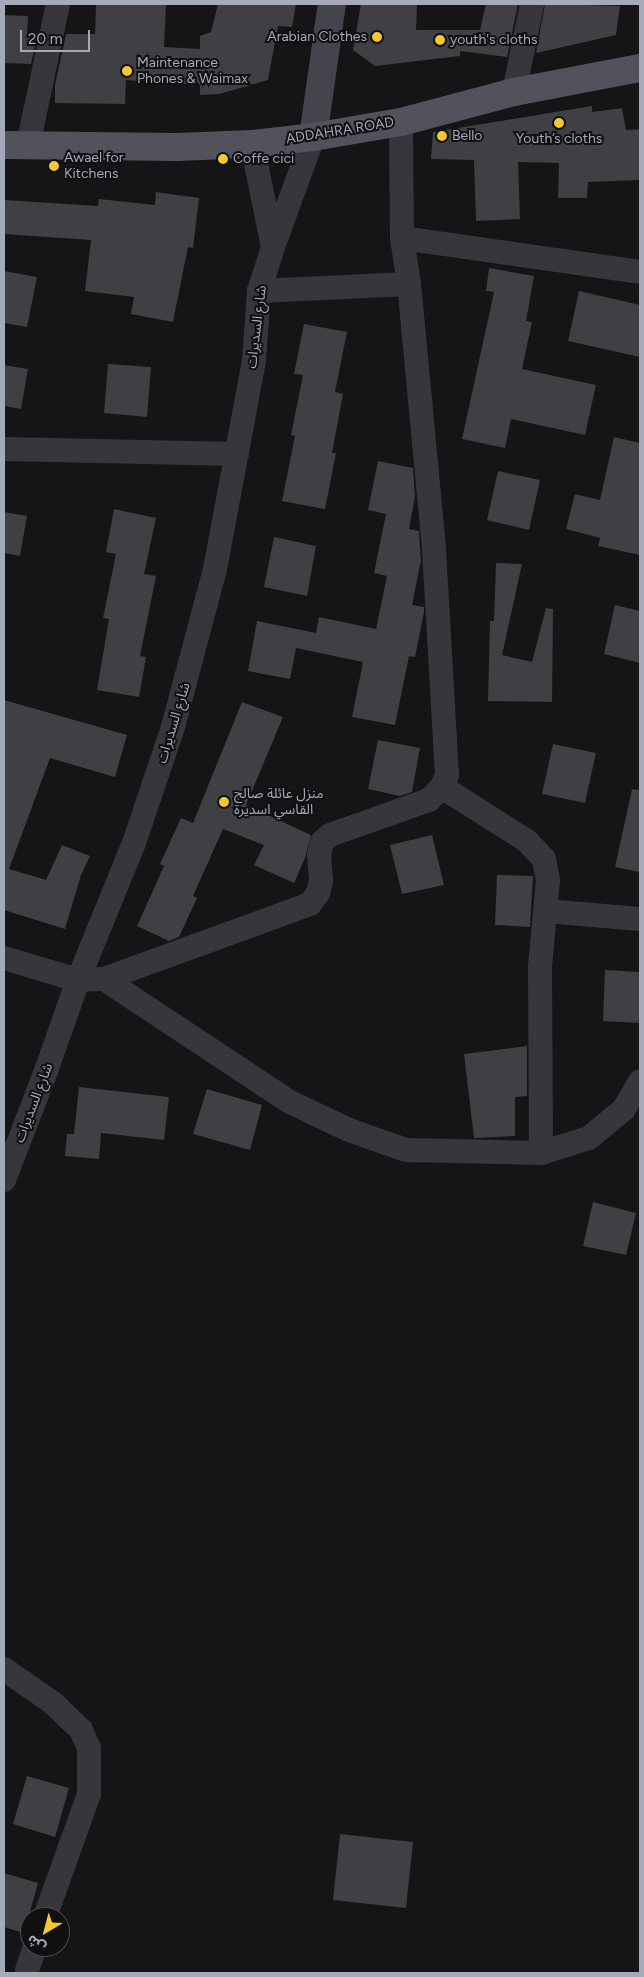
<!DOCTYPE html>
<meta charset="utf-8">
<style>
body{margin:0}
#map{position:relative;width:644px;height:1977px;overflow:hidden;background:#151517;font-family:Figtree,"Noto Sans Arabic",sans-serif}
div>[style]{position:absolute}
.building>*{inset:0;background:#3f3f44}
.street>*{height:24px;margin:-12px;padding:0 12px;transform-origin:12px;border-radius:12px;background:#36363c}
.secondary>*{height:28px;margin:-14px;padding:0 14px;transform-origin:14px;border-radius:14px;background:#44454c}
.primary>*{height:28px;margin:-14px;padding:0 14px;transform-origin:14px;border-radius:14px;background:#51525b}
.dots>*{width:14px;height:14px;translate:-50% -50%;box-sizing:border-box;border:2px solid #101012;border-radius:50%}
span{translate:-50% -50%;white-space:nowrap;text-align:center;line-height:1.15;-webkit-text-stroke:4px #101012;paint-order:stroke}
.poi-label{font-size:14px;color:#a6a9b7}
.right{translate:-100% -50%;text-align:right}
.left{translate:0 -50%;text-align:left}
.street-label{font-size:14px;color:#a6a9b7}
.frame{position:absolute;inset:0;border:5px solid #a6a9b7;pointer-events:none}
.north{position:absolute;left:20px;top:1907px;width:50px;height:50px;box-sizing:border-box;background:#101012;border:1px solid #4c4d54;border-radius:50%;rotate:217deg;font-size:14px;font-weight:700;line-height:20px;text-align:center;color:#a6a9b7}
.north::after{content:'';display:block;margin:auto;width:18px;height:22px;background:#f6c82d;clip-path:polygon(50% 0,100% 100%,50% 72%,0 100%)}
.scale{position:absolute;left:20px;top:30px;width:70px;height:22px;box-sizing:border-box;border:2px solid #a6a9b7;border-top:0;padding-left:6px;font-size:15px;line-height:18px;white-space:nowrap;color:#a6a9b7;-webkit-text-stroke:4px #101012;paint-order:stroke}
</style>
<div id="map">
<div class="building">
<div style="clip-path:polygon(96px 4px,166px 4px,164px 47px,200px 49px,200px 36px,211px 32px,218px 4px,296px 4px,292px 27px,278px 26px,268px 80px,219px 94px,200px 95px,200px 85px,126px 80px,125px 104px,55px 103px,55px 85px,66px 34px,95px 34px)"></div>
<div style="clip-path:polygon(361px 4px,417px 4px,416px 30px,480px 30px,486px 4px,518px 4px,507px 57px,460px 51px,460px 56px,375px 66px,353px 50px)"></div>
<div style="clip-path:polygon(545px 4px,620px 6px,616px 35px,536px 53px)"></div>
<div style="clip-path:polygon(4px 15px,28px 16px,27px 33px,38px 33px,31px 64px,4px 63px)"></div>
<div style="clip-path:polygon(592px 106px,592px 112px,622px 108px,626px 130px,640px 129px,640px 180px,588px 182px,587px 198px,558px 198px,559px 163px,518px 162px,520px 219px,476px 221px,474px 160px,431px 159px,433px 132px)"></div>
<div style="clip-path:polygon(156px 192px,199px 198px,193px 248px,188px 247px,173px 322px,131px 314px,134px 297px,85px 291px,91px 240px,4px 234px,4px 200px,98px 206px,99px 199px,155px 205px)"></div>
<div style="clip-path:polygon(489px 268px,534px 276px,526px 321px,532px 322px,522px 369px,596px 385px,585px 435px,511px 419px,505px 448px,462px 439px,494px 292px,486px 291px)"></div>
<div style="clip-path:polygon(4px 271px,37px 277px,27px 327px,4px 323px)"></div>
<div style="clip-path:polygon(579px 291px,640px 305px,640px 357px,568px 341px)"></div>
<div style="clip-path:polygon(304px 324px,347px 332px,335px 392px,343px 394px,332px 453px,336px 453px,325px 509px,282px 501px,295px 436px,291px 435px,303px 375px,294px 374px)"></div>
<div style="clip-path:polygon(108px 364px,151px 367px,147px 417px,104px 413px)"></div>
<div style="clip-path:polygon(4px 365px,28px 369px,21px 409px,4px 406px)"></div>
<div style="clip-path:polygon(614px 437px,640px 443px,640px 555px,598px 546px,600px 538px,566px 529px,575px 494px,600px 500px)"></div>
<div style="clip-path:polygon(378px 461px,413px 468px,415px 496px,409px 529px,419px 531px,420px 549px,421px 560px,412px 605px,424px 607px,424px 612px,415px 657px,409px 656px,395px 725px,352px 717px,363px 662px,296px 648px,290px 679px,248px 671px,257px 621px,316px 633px,319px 617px,376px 629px,387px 576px,374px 573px,386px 514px,368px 510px)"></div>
<div style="clip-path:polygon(498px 471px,540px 480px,529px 530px,487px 520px)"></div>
<div style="clip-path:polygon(114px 509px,156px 518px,144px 574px,156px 576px,140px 656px,146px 657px,139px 697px,97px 690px,109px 619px,103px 618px,116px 554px,106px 552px)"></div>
<div style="clip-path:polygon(4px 512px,27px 516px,20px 556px,4px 553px)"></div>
<div style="clip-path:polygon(274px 537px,316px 546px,307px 596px,264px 587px)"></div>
<div style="clip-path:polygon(496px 563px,522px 564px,502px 655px,532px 662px,546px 608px,553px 609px,552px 702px,488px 701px,490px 621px,494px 621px)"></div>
<div style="clip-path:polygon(615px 605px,640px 611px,640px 663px,604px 654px)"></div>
<div style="clip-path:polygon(4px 700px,127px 735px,115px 777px,50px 758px,9px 869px,46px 880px,62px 845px,90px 856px,81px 875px,65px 929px,4px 910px)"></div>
<div style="clip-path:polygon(242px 702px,283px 717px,246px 805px,311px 835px,305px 858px,294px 883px,254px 865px,264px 845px,223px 829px,193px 896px,197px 898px,179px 937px,169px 941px,137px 926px,164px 866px,160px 864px,181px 818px,193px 823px)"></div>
<div style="clip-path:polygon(378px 740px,420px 748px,412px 792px,400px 796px,368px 789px)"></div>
<div style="clip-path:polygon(553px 744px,596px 753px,585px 803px,542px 794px)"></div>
<div style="clip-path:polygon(632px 789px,640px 790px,640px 872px,615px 867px)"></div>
<div style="clip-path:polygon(432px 835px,444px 885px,402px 894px,390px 845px)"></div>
<div style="clip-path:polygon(497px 875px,533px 876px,530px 927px,495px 925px)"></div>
<div style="clip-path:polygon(605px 970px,640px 972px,640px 1023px,603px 1021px)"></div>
<div style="clip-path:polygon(527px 1046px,527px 1096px,515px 1097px,515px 1136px,474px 1138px,464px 1054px)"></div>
<div style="clip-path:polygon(79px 1087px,169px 1097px,164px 1140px,101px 1133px,99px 1159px,65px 1156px,67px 1134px,74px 1134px)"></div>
<div style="clip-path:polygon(207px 1089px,262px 1105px,250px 1150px,193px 1134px)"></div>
<div style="clip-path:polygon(593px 1202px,636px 1213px,626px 1255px,583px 1246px)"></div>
<div style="clip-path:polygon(27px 1776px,69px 1788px,55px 1837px,13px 1824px)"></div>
<div style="clip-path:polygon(340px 1834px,413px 1842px,406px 1908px,333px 1900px)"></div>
<div style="clip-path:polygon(4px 1873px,38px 1883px,24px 1933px,4px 1927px)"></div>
</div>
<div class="street">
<div style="left:514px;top:92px;width:90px;rotate:-78.4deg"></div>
<div style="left:252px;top:144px;width:105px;rotate:78.5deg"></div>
<div style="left:28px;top:145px;width:144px;rotate:-78deg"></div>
<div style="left:402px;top:238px;width:240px;rotate:8.1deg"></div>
<div style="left:259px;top:291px;width:150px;rotate:-2.7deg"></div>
<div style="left:4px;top:449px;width:233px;rotate:1.2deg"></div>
<div style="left:442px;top:787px;width:101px;rotate:32.4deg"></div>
<div style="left:527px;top:841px;width:25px;rotate:47deg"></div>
<div style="left:544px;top:859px;width:21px;rotate:79deg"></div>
<div style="left:548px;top:880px;width:86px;rotate:95.3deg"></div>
<div style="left:540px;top:966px;width:187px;rotate:89.7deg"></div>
<div style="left:546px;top:911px;width:94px;rotate:4.9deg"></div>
<div style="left:4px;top:958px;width:77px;rotate:16.6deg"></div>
<div style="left:78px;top:980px;width:26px;rotate:-2deg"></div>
<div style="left:104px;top:979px;width:219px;rotate:-20deg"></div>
<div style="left:310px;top:904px;width:14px;rotate:-54deg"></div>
<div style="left:318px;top:893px;width:12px;rotate:-76deg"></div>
<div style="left:321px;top:881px;width:26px;rotate:-94deg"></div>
<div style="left:319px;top:855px;width:13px;rotate:-77deg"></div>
<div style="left:322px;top:842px;width:11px;rotate:-41deg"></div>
<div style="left:330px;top:835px;width:105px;rotate:-19.5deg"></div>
<div style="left:429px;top:800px;width:18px;rotate:-45deg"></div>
<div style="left:442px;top:787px;width:13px;rotate:-67deg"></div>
<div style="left:447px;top:775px;width:227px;rotate:-93.3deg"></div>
<div style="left:434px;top:548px;width:265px;rotate:-95.4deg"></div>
<div style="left:409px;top:284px;width:47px;rotate:-98.7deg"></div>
<div style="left:402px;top:238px;width:116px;rotate:-90.5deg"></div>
<div style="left:104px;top:979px;width:223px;rotate:33.5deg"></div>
<div style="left:290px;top:1102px;width:65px;rotate:25.4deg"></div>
<div style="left:349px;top:1130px;width:60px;rotate:19.3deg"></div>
<div style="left:406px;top:1150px;width:135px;rotate:1.3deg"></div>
<div style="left:541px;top:1153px;width:50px;rotate:-17.4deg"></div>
<div style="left:589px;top:1138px;width:45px;rotate:-39.6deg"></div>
<div style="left:624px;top:1109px;width:32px;rotate:-60deg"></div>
<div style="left:4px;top:1180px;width:117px;rotate:-68.9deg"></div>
<div style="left:46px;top:1071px;width:96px;rotate:-70.6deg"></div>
<div style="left:78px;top:980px;width:148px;rotate:-67.8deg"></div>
<div style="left:134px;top:843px;width:122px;rotate:-71.4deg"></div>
<div style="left:173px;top:727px;width:163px;rotate:-75.1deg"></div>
<div style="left:215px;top:569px;width:212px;rotate:-79.4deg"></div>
<div style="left:254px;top:361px;width:70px;rotate:-85.9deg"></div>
<div style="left:259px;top:291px;width:46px;rotate:-72.3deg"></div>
<div style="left:273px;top:247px;width:117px;rotate:-70deg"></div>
<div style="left:4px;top:1669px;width:60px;rotate:34.8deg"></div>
<div style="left:53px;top:1703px;width:39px;rotate:44deg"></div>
<div style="left:81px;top:1730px;width:20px;rotate:66deg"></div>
<div style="left:89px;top:1748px;width:46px;rotate:90deg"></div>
<div style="left:89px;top:1794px;width:131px;rotate:109.7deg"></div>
<div style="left:27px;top:1970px;width:24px;rotate:-71deg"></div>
</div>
<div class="secondary">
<div style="left:313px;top:137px;width:134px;rotate:-81.9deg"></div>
</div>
<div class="primary">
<div style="left:4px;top:145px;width:173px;rotate:0.7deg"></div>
<div style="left:177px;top:147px;width:75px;rotate:-2.3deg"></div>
<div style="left:252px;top:144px;width:61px;rotate:-6.5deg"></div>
<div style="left:313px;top:137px;width:89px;rotate:-9.7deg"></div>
<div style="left:401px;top:122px;width:117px;rotate:-14.9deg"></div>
<div style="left:514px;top:92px;width:128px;rotate:-10.8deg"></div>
</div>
<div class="dots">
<div style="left:377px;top:37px;background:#f6c82d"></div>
<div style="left:440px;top:40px;background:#f6c82d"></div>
<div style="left:127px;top:71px;background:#f6c82d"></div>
<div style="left:559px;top:123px;background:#f6c82d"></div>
<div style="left:442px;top:136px;background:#f6c82d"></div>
<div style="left:223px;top:159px;background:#f6c82d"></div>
<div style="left:54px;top:166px;background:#f6c82d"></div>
<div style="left:224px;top:802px;background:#f6c82d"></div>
</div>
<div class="poi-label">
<span class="right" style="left:367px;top:37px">Arabian Clothes</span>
<span class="left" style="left:450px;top:40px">youth's cloths</span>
<span class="left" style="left:137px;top:71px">Maintenance<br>Phones &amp; Waimax</span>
<span class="left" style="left:452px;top:136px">Bello</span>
<span style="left:559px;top:139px">Youth’s cloths</span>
<span class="left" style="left:64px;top:166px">Awael for<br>Kitchens</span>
<span class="left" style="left:233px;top:159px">Coffe cici</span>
<span class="left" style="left:234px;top:802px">منزل عائلة صالح<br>القاسي اسديرة</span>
</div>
<div class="street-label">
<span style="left:340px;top:131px;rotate:-9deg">ADDAHRA ROAD</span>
<span style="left:257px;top:327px;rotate:-83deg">شارع السديرات</span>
<span style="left:174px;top:723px;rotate:-73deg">شارع السديرات</span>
<span style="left:34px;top:1103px;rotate:-69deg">شارع السديرات</span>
</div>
<div class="frame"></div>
<div class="north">ش</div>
<div class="scale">20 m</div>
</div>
